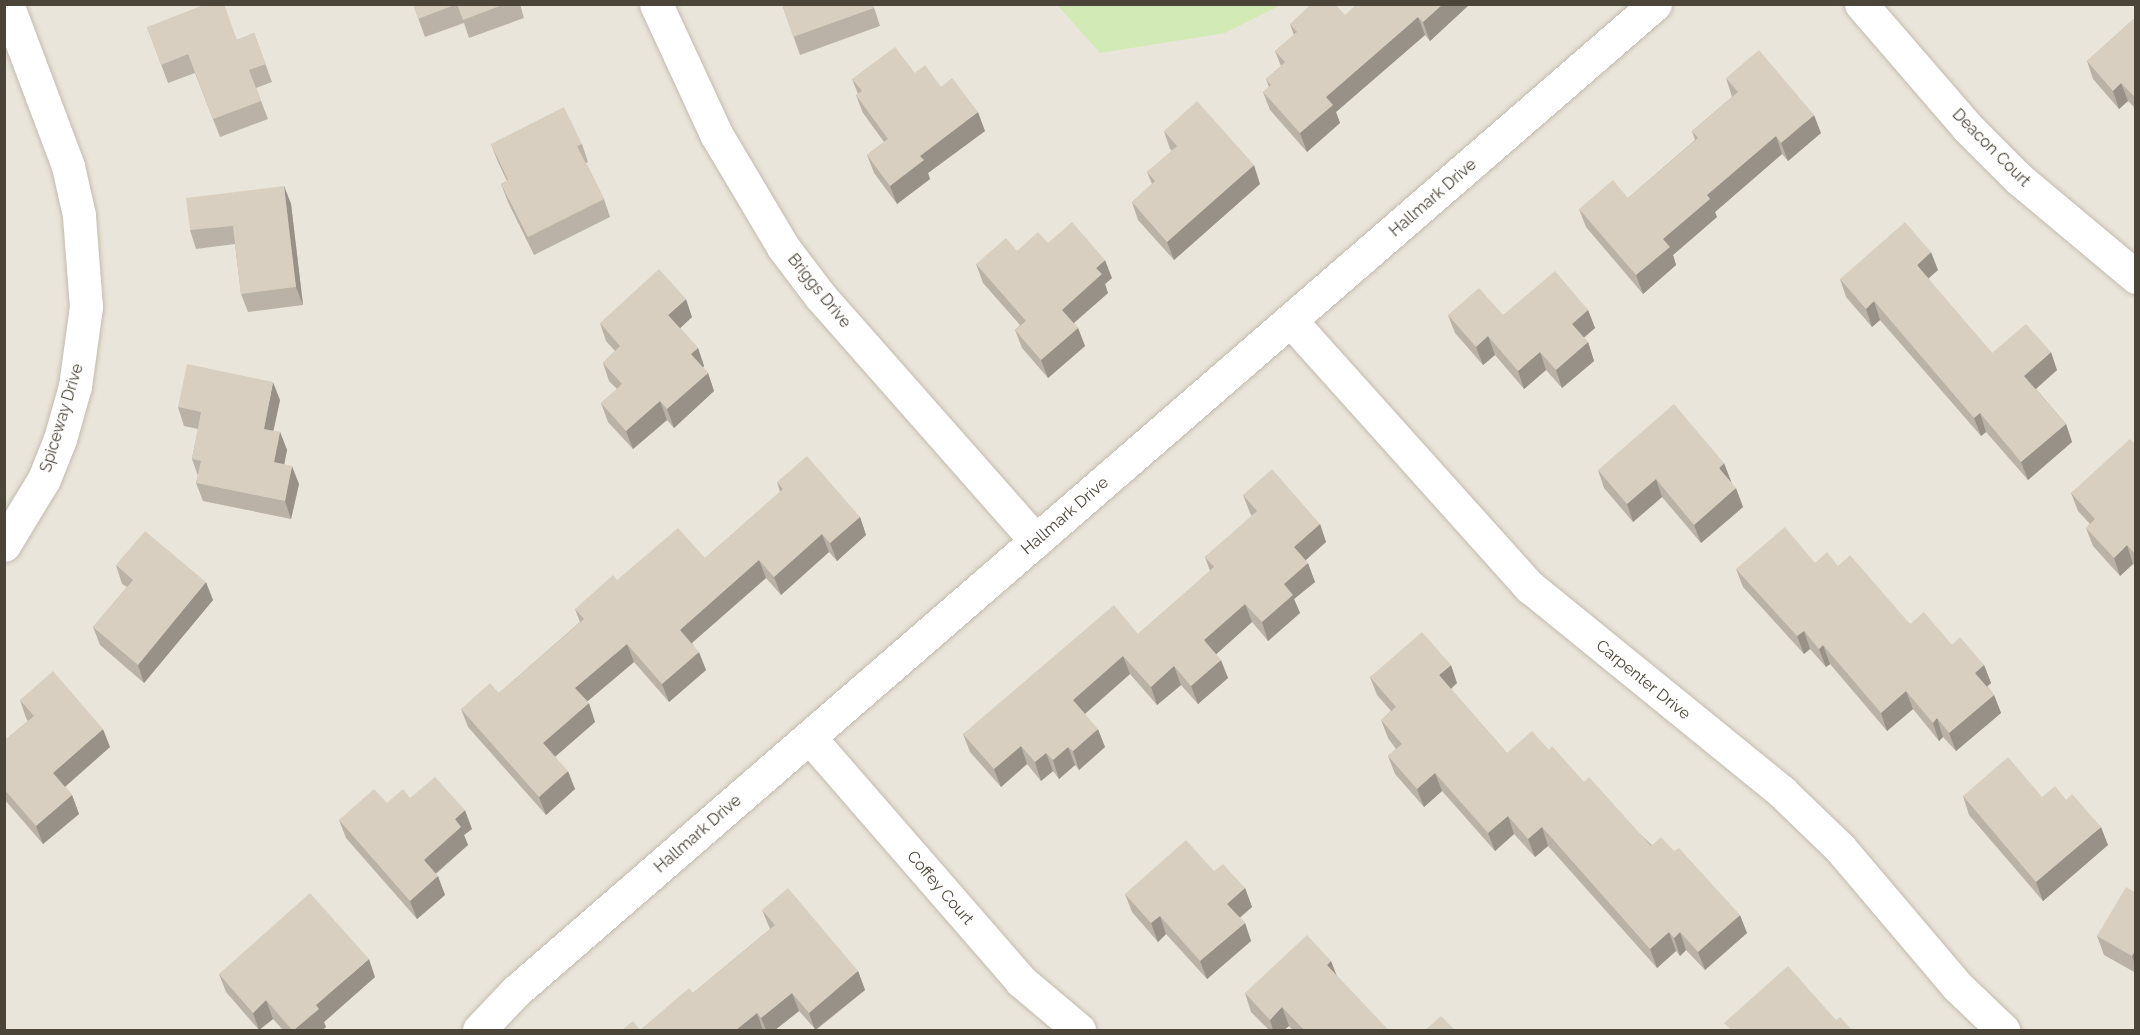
<!DOCTYPE html>
<style>
body{margin:0}
#map{position:relative;width:2140px;height:1035px;overflow:hidden;background:#f6f3ec;font-family:Raleway,sans-serif}
div>[style]{position:absolute}
.residential>*{inset:0;background:#eae5da}
.green>*{inset:0;background:#d2eab5}
.roads{filter:drop-shadow(0 0 2px #c2bbae) drop-shadow(0 0 2px #c2bbae)}
.minor>*{height:33px;margin:-16.5px;padding:0 16.5px;transform-origin:16.5px;border-radius:16.5px;background:#fff}
.wall>*{inset:0;background:#bab2a6}
.shaded-wall>*{inset:0;background:#979187}
.building>*{inset:0;background:#d8cfc1}
span{translate:-50% -50%;white-space:nowrap;text-align:center;line-height:1.15;-webkit-text-stroke:4.5px #fff;paint-order:stroke}
.street-label{font-size:16px;color:#4b4439}
.frame{position:absolute;inset:0;border:6px solid #4b4439;pointer-events:none}
</style>
<div id="map">
<div class="residential">
<div style="clip-path:polygon(5px 5px,2135px 5px,2135px 1030px,5px 1030px)"></div>
</div>
<div class="green">
<div style="clip-path:polygon(1057px 5px,1281px 5px,1225px 33px,1100px 53px)"></div>
</div>
<div class="roads">
<div class="minor">
<div style="left:656px;top:4px;width:143px;rotate:65.2deg"></div>
<div style="left:716px;top:134px;width:131px;rotate:59.3deg"></div>
<div style="left:783px;top:247px;width:63px;rotate:52.8deg"></div>
<div style="left:821px;top:297px;width:325px;rotate:48.6deg"></div>
<div style="left:1861px;top:4px;width:162px;rotate:49.2deg"></div>
<div style="left:1967px;top:127px;width:74px;rotate:45deg"></div>
<div style="left:2019px;top:179px;width:153px;rotate:39.9deg"></div>
<div style="left:1291px;top:321px;width:358px;rotate:48.1deg"></div>
<div style="left:1530px;top:587px;width:325px;rotate:39.1deg"></div>
<div style="left:1782px;top:792px;width:81px;rotate:44deg"></div>
<div style="left:1840px;top:848px;width:181px;rotate:49.7deg"></div>
<div style="left:1957px;top:986px;width:64px;rotate:43.7deg"></div>
<div style="left:4px;top:545px;width:77px;rotate:-58.8deg"></div>
<div style="left:44px;top:479px;width:43px;rotate:-68.2deg"></div>
<div style="left:60px;top:439px;width:55px;rotate:-74.2deg"></div>
<div style="left:75px;top:386px;width:80px;rotate:-82.1deg"></div>
<div style="left:86px;top:307px;width:92px;rotate:-94.4deg"></div>
<div style="left:79px;top:215px;width:50px;rotate:-102.7deg"></div>
<div style="left:68px;top:166px;width:173px;rotate:-110.6deg"></div>
<div style="left:810px;top:738px;width:322px;rotate:49deg"></div>
<div style="left:1021px;top:981px;width:76px;rotate:40.2deg"></div>
<div style="left:479px;top:1030px;width:54px;rotate:-46.5deg"></div>
<div style="left:516px;top:991px;width:1507px;rotate:-40.91deg"></div>
</div>
</div>
<div class="wall">
<div style="clip-path:polygon(413px 4px,520px 4px,524px 18px,469px 38px,464px 23px,425px 37px)"></div>
<div style="clip-path:polygon(782px 4px,873px 4px,880px 26px,800px 55px)"></div>
<div style="clip-path:polygon(1470px 4px,1430px 41px,1425px 35px,1336px 112px,1340px 123px,1307px 152px,1270px 110px,1263px 92px,1269px 87px,1266px 79px,1281px 66px,1275px 51px,1294px 35px,1290px 24px,1345px 15px)"></div>
<div style="clip-path:polygon(2136px 17px,2136px 109px,2128px 101px,2119px 109px,2093px 79px,2087px 61px)"></div>
<div style="clip-path:polygon(147px 27px,237px 40px,254px 33px,272px 82px,256px 88px,268px 119px,220px 137px,195px 73px,168px 83px)"></div>
<div style="clip-path:polygon(915px 73px,941px 87px,985px 131px,928px 173px,930px 179px,897px 204px,874px 173px,867px 155px,884px 142px,863px 113px,856px 95px,858px 94px,852px 79px)"></div>
<div style="clip-path:polygon(1726px 78px,1821px 133px,1788px 161px,1782px 154px,1715px 212px,1717px 217px,1673px 255px,1676px 265px,1643px 294px,1586px 227px,1579px 209px,1628px 198px,1695px 140px,1692px 131px,1732px 97px)"></div>
<div style="clip-path:polygon(1164px 131px,1260px 184px,1174px 260px,1138px 220px,1132px 202px,1152px 184px,1147px 172px,1172px 151px,1170px 149px)"></div>
<div style="clip-path:polygon(491px 144px,582px 144px,588px 162px,586px 163px,604px 199px,610px 217px,534px 255px,508px 202px,501px 184px,507px 181px,498px 162px)"></div>
<div style="clip-path:polygon(284px 186px,291px 204px,303px 305px,248px 312px,241px 294px,235px 244px,196px 249px,190px 230px)"></div>
<div style="clip-path:polygon(1048px 243px,1112px 278px,1105px 284px,1108px 293px,1074px 323px,1078px 328px,1085px 346px,1048px 378px,1022px 348px,1015px 330px,1020px 325px,983px 283px,976px 264px,1017px 251px)"></div>
<div style="clip-path:polygon(1938px 270px,1928px 279px,1992px 353px,2057px 370px,2036px 389px,2066px 424px,2072px 442px,2028px 480px,1986px 432px,1981px 436px,1880px 320px,1872px 327px,1846px 297px,1840px 279px)"></div>
<div style="clip-path:polygon(1588px 310px,1595px 328px,1584px 338px,1588px 342px,1594px 361px,1562px 388px,1546px 370px,1524px 389px,1495px 355px,1483px 365px,1455px 333px,1448px 315px,1503px 315px)"></div>
<div style="clip-path:polygon(692px 317px,680px 328px,698px 348px,704px 366px,703px 367px,708px 373px,714px 391px,674px 428px,667px 420px,633px 449px,608px 422px,601px 403px,617px 389px,609px 381px,603px 363px,615px 351px,606px 341px,600px 323px)"></div>
<div style="clip-path:polygon(280px 400px,273px 431px,280px 432px,287px 450px,284px 464px,299px 484px,291px 519px,203px 501px,196px 483px,198px 476px,192px 459px,198px 429px,184px 426px,178px 407px)"></div>
<div style="clip-path:polygon(2136px 445px,2136px 566px,2133px 564px,2120px 576px,2093px 546px,2086px 528px,2090px 524px,2078px 511px,2071px 493px)"></div>
<div style="clip-path:polygon(1598px 470px,1731px 481px,1743px 507px,1701px 543px,1662px 497px,1633px 522px,1604px 488px)"></div>
<div style="clip-path:polygon(777px 482px,860px 517px,866px 535px,837px 561px,829px 552px,781px 595px,766px 578px,692px 643px,706px 670px,669px 702px,634px 662px,587px 701px,595px 722px,555px 757px,575px 789px,546px 815px,468px 727px,461px 709px,499px 693px,580px 622px,575px 609px,705px 558px,780px 492px)"></div>
<div style="clip-path:polygon(1243px 495px,1320px 524px,1326px 542px,1306px 560px,1315px 582px,1294px 599px,1300px 613px,1268px 641px,1252px 622px,1216px 654px,1228px 678px,1198px 704px,1181px 685px,1157px 705px,1130px 674px,1085px 714px,1105px 747px,1079px 770px,1075px 765px,1059px 779px,1053px 771px,1041px 781px,1027px 764px,1001px 787px,970px 752px,963px 734px,1138px 634px,1210px 571px,1205px 557px,1252px 516px,1250px 513px)"></div>
<div style="clip-path:polygon(1815px 563px,1838px 566px,1910px 624px,1952px 645px,1984px 665px,1991px 683px,1987px 686px,1994px 695px,2001px 713px,1956px 751px,1943px 737px,1939px 741px,1913px 709px,1887px 731px,1830px 664px,1826px 667px,1810px 649px,1804px 654px,1743px 587px,1736px 569px)"></div>
<div style="clip-path:polygon(116px 565px,213px 600px,144px 683px,100px 645px,93px 627px,127px 587px,122px 584px)"></div>
<div style="clip-path:polygon(1370px 677px,1457px 683px,1451px 689px,1507px 753px,1549px 750px,1747px 933px,1705px 970px,1686px 950px,1680px 956px,1676px 951px,1657px 968px,1548px 846px,1535px 857px,1514px 834px,1495px 851px,1442px 791px,1424px 807px,1395px 774px,1388px 756px,1396px 749px,1388px 738px,1381px 720px,1391px 711px,1377px 695px)"></div>
<div style="clip-path:polygon(20px 700px,110px 747px,65px 787px,72px 795px,79px 814px,43px 844px,4px 799px,4px 741px,28px 721px,26px 718px)"></div>
<div style="clip-path:polygon(1963px 796px,2042px 797px,2066px 800px,2108px 845px,2043px 901px,1969px 815px)"></div>
<div style="clip-path:polygon(410px 798px,472px 829px,464px 835px,468px 845px,436px 874px,445px 895px,417px 919px,346px 838px,339px 820px,387px 803px)"></div>
<div style="clip-path:polygon(1214px 871px,1245px 888px,1252px 907px,1240px 918px,1245px 923px,1251px 941px,1207px 979px,1166px 934px,1158px 942px,1132px 912px,1125px 894px)"></div>
<div style="clip-path:polygon(2136px 893px,2136px 973px,2104px 955px,2097px 936px)"></div>
<div style="clip-path:polygon(762px 910px,858px 971px,865px 990px,816px 1030px,799px 1011px,775px 1030px,622px 1030px,640px 1030px,693px 993px,770px 929px)"></div>
<div style="clip-path:polygon(1331px 961px,1337px 976px,1388px 1030px,1293px 1030px,1289px 1026px,1284px 1030px,1269px 1030px,1251px 1012px,1245px 993px)"></div>
<div style="clip-path:polygon(219px 974px,375px 977px,324px 1022px,326px 1027px,322px 1030px,283px 1030px,273px 1019px,259px 1030px,226px 992px)"></div>
</div>
<div class="shaded-wall">
<div style="clip-path:polygon(1443px 4px,1470px 4px,1430px 41px,1423px 22px)"></div>
<div style="clip-path:polygon(1418px 17px,1425px 35px,1336px 112px,1340px 123px,1307px 152px,1300px 133px,1326px 97px)"></div>
<div style="clip-path:polygon(2121px 83px,2128px 101px,2119px 109px,2113px 91px)"></div>
<div style="clip-path:polygon(978px 112px,985px 131px,928px 173px,930px 179px,897px 204px,890px 186px,920px 156px)"></div>
<div style="clip-path:polygon(1814px 115px,1821px 133px,1788px 161px,1781px 143px)"></div>
<div style="clip-path:polygon(1776px 136px,1782px 154px,1715px 212px,1717px 217px,1673px 255px,1676px 265px,1643px 294px,1636px 275px,1663px 239px,1707px 195px)"></div>
<div style="clip-path:polygon(1254px 165px,1260px 184px,1174px 260px,1167px 242px)"></div>
<div style="clip-path:polygon(284px 186px,291px 204px,303px 305px,296px 287px)"></div>
<div style="clip-path:polygon(1931px 252px,1938px 270px,1923px 283px,1917px 265px)"></div>
<div style="clip-path:polygon(1105px 260px,1112px 278px,1105px 284px,1108px 293px,1068px 328px,1062px 310px,1096px 268px)"></div>
<div style="clip-path:polygon(686px 299px,692px 317px,675px 333px,668px 315px)"></div>
<div style="clip-path:polygon(1874px 301px,1880px 320px,1872px 327px,1866px 309px)"></div>
<div style="clip-path:polygon(1588px 310px,1595px 328px,1578px 342px,1572px 324px)"></div>
<div style="clip-path:polygon(1078px 328px,1085px 346px,1048px 378px,1041px 360px)"></div>
<div style="clip-path:polygon(1488px 336px,1495px 355px,1483px 365px,1476px 347px)"></div>
<div style="clip-path:polygon(1588px 342px,1594px 361px,1562px 388px,1556px 370px)"></div>
<div style="clip-path:polygon(698px 348px,704px 366px,698px 372px,691px 354px)"></div>
<div style="clip-path:polygon(1540px 352px,1546px 370px,1524px 389px,1518px 371px)"></div>
<div style="clip-path:polygon(2051px 352px,2057px 370px,2030px 394px,2024px 376px)"></div>
<div style="clip-path:polygon(708px 373px,714px 391px,674px 428px,667px 409px)"></div>
<div style="clip-path:polygon(273px 382px,280px 400px,270px 447px,264px 429px)"></div>
<div style="clip-path:polygon(660px 401px,667px 420px,633px 449px,626px 431px)"></div>
<div style="clip-path:polygon(1980px 413px,1986px 432px,1981px 436px,1974px 418px)"></div>
<div style="clip-path:polygon(2066px 424px,2072px 442px,2028px 480px,2021px 462px)"></div>
<div style="clip-path:polygon(280px 432px,287px 450px,281px 481px,274px 462px)"></div>
<div style="clip-path:polygon(1724px 463px,1731px 481px,1725px 486px,1719px 468px)"></div>
<div style="clip-path:polygon(292px 466px,299px 484px,291px 519px,285px 501px)"></div>
<div style="clip-path:polygon(1656px 479px,1662px 497px,1633px 522px,1627px 504px)"></div>
<div style="clip-path:polygon(1736px 488px,1743px 507px,1701px 543px,1694px 525px)"></div>
<div style="clip-path:polygon(860px 517px,866px 535px,837px 561px,830px 543px)"></div>
<div style="clip-path:polygon(1320px 524px,1326px 542px,1300px 565px,1294px 547px)"></div>
<div style="clip-path:polygon(822px 534px,829px 552px,781px 595px,774px 577px)"></div>
<div style="clip-path:polygon(2127px 545px,2133px 564px,2120px 576px,2114px 558px)"></div>
<div style="clip-path:polygon(759px 560px,766px 578px,686px 648px,680px 630px)"></div>
<div style="clip-path:polygon(1308px 563px,1315px 582px,1294px 599px,1300px 613px,1268px 641px,1262px 622px,1284px 584px)"></div>
<div style="clip-path:polygon(206px 582px,213px 600px,144px 683px,138px 665px)"></div>
<div style="clip-path:polygon(1245px 604px,1252px 622px,1211px 659px,1204px 640px)"></div>
<div style="clip-path:polygon(1804px 631px,1810px 649px,1804px 654px,1797px 636px)"></div>
<div style="clip-path:polygon(627px 644px,634px 662px,582px 706px,575px 688px)"></div>
<div style="clip-path:polygon(1823px 645px,1830px 664px,1826px 667px,1819px 649px)"></div>
<div style="clip-path:polygon(699px 652px,706px 670px,669px 702px,662px 684px)"></div>
<div style="clip-path:polygon(1123px 656px,1130px 674px,1080px 718px,1073px 700px)"></div>
<div style="clip-path:polygon(1221px 660px,1228px 678px,1198px 704px,1191px 686px)"></div>
<div style="clip-path:polygon(1451px 665px,1457px 683px,1446px 693px,1439px 675px)"></div>
<div style="clip-path:polygon(1984px 665px,1991px 683px,1982px 691px,1975px 673px)"></div>
<div style="clip-path:polygon(1174px 666px,1181px 685px,1157px 705px,1151px 687px)"></div>
<div style="clip-path:polygon(1906px 691px,1913px 709px,1887px 731px,1881px 713px)"></div>
<div style="clip-path:polygon(1994px 695px,2001px 713px,1956px 751px,1949px 733px)"></div>
<div style="clip-path:polygon(589px 703px,595px 722px,550px 761px,543px 743px)"></div>
<div style="clip-path:polygon(1937px 718px,1943px 737px,1939px 741px,1933px 723px)"></div>
<div style="clip-path:polygon(103px 729px,110px 747px,60px 791px,53px 773px)"></div>
<div style="clip-path:polygon(1098px 729px,1105px 747px,1079px 770px,1073px 751px)"></div>
<div style="clip-path:polygon(1021px 746px,1027px 764px,1001px 787px,994px 769px)"></div>
<div style="clip-path:polygon(1068px 747px,1075px 765px,1059px 779px,1053px 760px)"></div>
<div style="clip-path:polygon(1046px 753px,1053px 771px,1041px 781px,1035px 762px)"></div>
<div style="clip-path:polygon(568px 771px,575px 789px,546px 815px,539px 797px)"></div>
<div style="clip-path:polygon(1435px 773px,1442px 791px,1424px 807px,1417px 789px)"></div>
<div style="clip-path:polygon(72px 795px,79px 814px,43px 844px,36px 826px)"></div>
<div style="clip-path:polygon(465px 810px,472px 829px,464px 835px,468px 845px,430px 878px,424px 860px,455px 819px)"></div>
<div style="clip-path:polygon(1508px 816px,1514px 834px,1495px 851px,1488px 833px)"></div>
<div style="clip-path:polygon(1542px 827px,1548px 846px,1535px 857px,1528px 839px)"></div>
<div style="clip-path:polygon(2101px 827px,2108px 845px,2043px 901px,2036px 882px)"></div>
<div style="clip-path:polygon(438px 876px,445px 895px,417px 919px,410px 901px)"></div>
<div style="clip-path:polygon(1245px 888px,1252px 907px,1234px 922px,1227px 904px)"></div>
<div style="clip-path:polygon(1740px 915px,1747px 933px,1705px 970px,1698px 952px)"></div>
<div style="clip-path:polygon(1160px 916px,1166px 934px,1158px 942px,1151px 923px)"></div>
<div style="clip-path:polygon(1245px 923px,1251px 941px,1207px 979px,1200px 961px)"></div>
<div style="clip-path:polygon(1669px 932px,1676px 951px,1657px 968px,1650px 949px)"></div>
<div style="clip-path:polygon(1680px 932px,1686px 950px,1680px 956px,1674px 938px)"></div>
<div style="clip-path:polygon(2136px 949px,2136px 967px,2132px 956px)"></div>
<div style="clip-path:polygon(369px 959px,375px 977px,324px 1022px,326px 1027px,322px 1030px,294px 1030px,316px 1005px)"></div>
<div style="clip-path:polygon(1331px 961px,1338px 980px,1327px 965px)"></div>
<div style="clip-path:polygon(858px 971px,865px 990px,815px 1030px,809px 1013px)"></div>
<div style="clip-path:polygon(792px 993px,799px 1011px,775px 1030px,766px 1030px,761px 1018px)"></div>
<div style="clip-path:polygon(266px 1000px,273px 1019px,259px 1030px,253px 1013px)"></div>
<div style="clip-path:polygon(1282px 1007px,1289px 1026px,1284px 1030px,1273px 1030px,1270px 1020px)"></div>
<div style="clip-path:polygon(757px 1013px,763px 1030px,736px 1030px)"></div>
</div>
<div class="building">
<div style="clip-path:polygon(206px 4px,224px 4px,237px 40px,254px 33px,266px 64px,249px 70px,261px 101px,213px 119px,188px 54px,161px 65px,147px 27px)"></div>
<div style="clip-path:polygon(413px 4px,457px 4px,418px 19px)"></div>
<div style="clip-path:polygon(457px 4px,505px 4px,463px 20px)"></div>
<div style="clip-path:polygon(782px 4px,873px 4px,874px 8px,793px 37px)"></div>
<div style="clip-path:polygon(1311px 4px,1335px 4px,1345px 15px,1357px 4px,1443px 4px,1423px 22px,1418px 17px,1326px 97px,1333px 105px,1300px 133px,1263px 92px,1271px 85px,1266px 79px,1285px 62px,1275px 51px,1297px 32px,1290px 24px)"></div>
<div style="clip-path:polygon(2136px 17px,2136px 98px,2121px 83px,2113px 91px,2087px 61px)"></div>
<div style="clip-path:polygon(895px 47px,915px 73px,925px 65px,941px 87px,952px 78px,978px 112px,920px 156px,924px 160px,890px 186px,867px 155px,888px 139px,856px 95px,862px 91px,852px 79px)"></div>
<div style="clip-path:polygon(1759px 50px,1814px 115px,1781px 143px,1776px 136px,1707px 195px,1710px 199px,1663px 239px,1670px 247px,1636px 275px,1579px 209px,1613px 180px,1628px 198px,1698px 138px,1692px 131px,1738px 92px,1726px 78px)"></div>
<div style="clip-path:polygon(1197px 101px,1254px 165px,1167px 242px,1132px 202px,1155px 181px,1147px 172px,1177px 146px,1164px 131px)"></div>
<div style="clip-path:polygon(564px 107px,582px 144px,577px 146px,604px 199px,528px 237px,501px 184px,508px 180px,491px 144px)"></div>
<div style="clip-path:polygon(284px 186px,296px 287px,241px 294px,233px 226px,190px 230px,186px 198px)"></div>
<div style="clip-path:polygon(1072px 222px,1105px 260px,1096px 268px,1102px 274px,1062px 310px,1078px 328px,1041px 360px,1015px 330px,1026px 321px,976px 264px,1006px 238px,1017px 251px,1038px 232px,1048px 243px)"></div>
<div style="clip-path:polygon(1905px 222px,1931px 252px,1917px 265px,1992px 353px,2026px 324px,2051px 352px,2024px 376px,2066px 424px,2021px 462px,1980px 413px,1974px 418px,1874px 301px,1866px 309px,1840px 279px)"></div>
<div style="clip-path:polygon(659px 269px,686px 299px,668px 315px,698px 348px,691px 354px,708px 373px,667px 409px,660px 401px,626px 431px,601px 403px,622px 384px,603px 363px,620px 346px,600px 323px)"></div>
<div style="clip-path:polygon(1555px 271px,1588px 310px,1572px 324px,1588px 342px,1556px 370px,1540px 352px,1518px 371px,1488px 336px,1476px 347px,1448px 315px,1479px 288px,1503px 315px)"></div>
<div style="clip-path:polygon(187px 364px,273px 382px,264px 429px,280px 432px,274px 462px,292px 466px,285px 501px,196px 483px,201px 461px,192px 459px,201px 412px,178px 407px)"></div>
<div style="clip-path:polygon(1674px 404px,1724px 463px,1719px 468px,1736px 488px,1694px 525px,1656px 479px,1627px 504px,1598px 470px)"></div>
<div style="clip-path:polygon(2130px 439px,2136px 445px,2136px 555px,2127px 545px,2114px 558px,2086px 528px,2095px 519px,2071px 493px)"></div>
<div style="clip-path:polygon(807px 456px,860px 517px,830px 543px,822px 534px,774px 577px,759px 560px,680px 630px,699px 652px,662px 684px,627px 644px,575px 688px,589px 703px,543px 743px,568px 771px,539px 797px,461px 709px,490px 683px,499px 693px,584px 619px,575px 609px,613px 575px,617px 580px,678px 528px,705px 558px,783px 489px,777px 482px)"></div>
<div style="clip-path:polygon(1272px 469px,1320px 524px,1294px 547px,1308px 563px,1284px 584px,1293px 595px,1262px 622px,1245px 604px,1204px 640px,1221px 660px,1191px 686px,1174px 666px,1151px 687px,1123px 656px,1073px 700px,1098px 729px,1073px 751px,1068px 747px,1053px 760px,1046px 753px,1035px 762px,1021px 746px,994px 769px,963px 734px,1114px 605px,1138px 634px,1214px 567px,1205px 557px,1257px 511px,1243px 495px)"></div>
<div style="clip-path:polygon(1785px 527px,1815px 563px,1827px 552px,1838px 566px,1850px 555px,1910px 624px,1924px 612px,1952px 645px,1960px 637px,1984px 665px,1975px 673px,1994px 695px,1949px 733px,1937px 718px,1933px 723px,1906px 691px,1881px 713px,1823px 645px,1819px 649px,1804px 631px,1797px 636px,1736px 569px)"></div>
<div style="clip-path:polygon(145px 531px,206px 582px,138px 665px,93px 627px,133px 580px,116px 565px)"></div>
<div style="clip-path:polygon(1422px 632px,1451px 665px,1439px 675px,1507px 753px,1532px 731px,1549px 750px,1552px 746px,1584px 782px,1589px 777px,1651px 846px,1661px 837px,1674px 851px,1679px 848px,1740px 915px,1698px 952px,1680px 932px,1674px 938px,1669px 932px,1650px 949px,1542px 827px,1528px 839px,1508px 816px,1488px 833px,1435px 773px,1417px 789px,1388px 756px,1402px 744px,1381px 720px,1396px 707px,1370px 677px)"></div>
<div style="clip-path:polygon(53px 671px,103px 729px,53px 773px,72px 795px,36px 826px,4px 789px,4px 741px,34px 716px,20px 700px)"></div>
<div style="clip-path:polygon(2008px 757px,2042px 797px,2055px 786px,2066px 800px,2072px 794px,2101px 827px,2036px 882px,1963px 796px)"></div>
<div style="clip-path:polygon(435px 777px,465px 810px,455px 819px,461px 827px,424px 860px,438px 876px,410px 901px,339px 820px,374px 789px,387px 803px,403px 789px,410px 798px)"></div>
<div style="clip-path:polygon(1186px 840px,1214px 871px,1223px 864px,1245px 888px,1227px 904px,1245px 923px,1200px 961px,1160px 916px,1151px 923px,1125px 894px)"></div>
<div style="clip-path:polygon(2126px 887px,2136px 893px,2136px 949px,2132px 956px,2097px 936px)"></div>
<div style="clip-path:polygon(788px 888px,858px 971px,809px 1013px,792px 993px,761px 1018px,757px 1013px,736px 1030px,622px 1030px,633px 1021px,640px 1030px,689px 988px,693px 993px,775px 925px,762px 910px)"></div>
<div style="clip-path:polygon(310px 893px,369px 959px,316px 1005px,319px 1009px,294px 1030px,292px 1030px,266px 1000px,253px 1013px,219px 974px)"></div>
<div style="clip-path:polygon(1307px 935px,1331px 961px,1327px 965px,1388px 1030px,1304px 1030px,1282px 1007px,1270px 1020px,1245px 993px)"></div>
<div style="clip-path:polygon(1788px 966px,1836px 1020px,1840px 1017px,1852px 1030px,1731px 1030px,1724px 1023px)"></div>
<div style="clip-path:polygon(1441px 1016px,1455px 1030px,1425px 1030px)"></div>
</div>
<div class="street-label">
<span style="left:1991px;top:148px;rotate:45deg">Deacon Court</span>
<span style="left:1433px;top:198px;rotate:-41deg">Hallmark Drive</span>
<span style="left:819px;top:291px;rotate:51deg">Briggs Drive</span>
<span style="left:62px;top:418px;rotate:-73deg">Spiceway Drive</span>
<span style="left:1065px;top:516px;rotate:-41deg">Hallmark Drive</span>
<span style="left:1643px;top:680px;rotate:39deg">Carpenter Drive</span>
<span style="left:698px;top:834px;rotate:-41deg">Hallmark Drive</span>
<span style="left:940px;top:888px;rotate:49deg">Coffey Court</span>
</div>
<div class="frame"></div>
</div>
